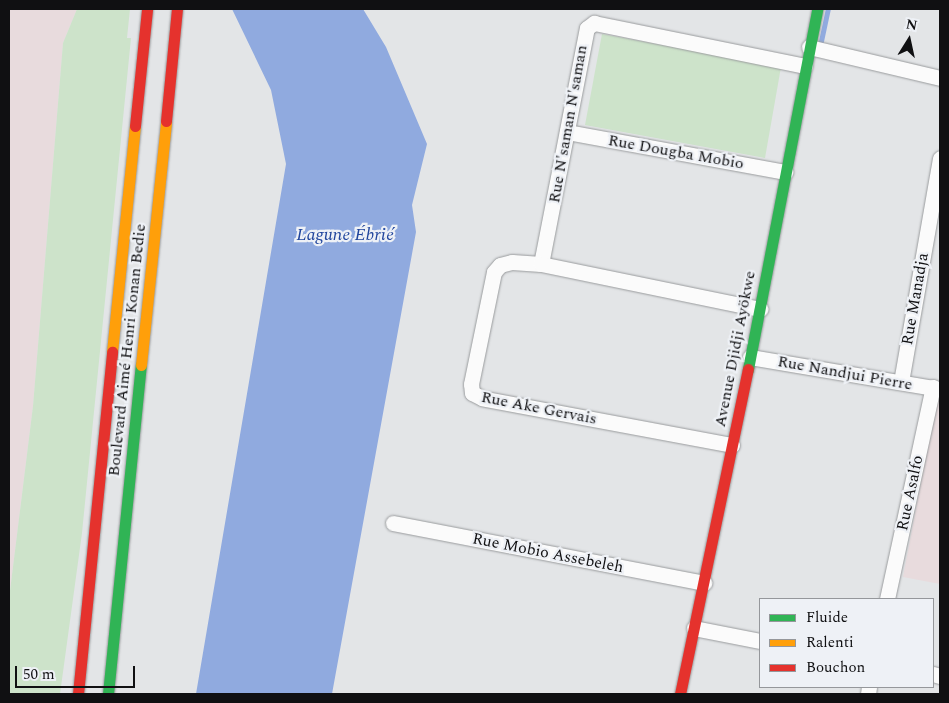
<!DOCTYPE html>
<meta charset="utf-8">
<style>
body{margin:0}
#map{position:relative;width:949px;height:703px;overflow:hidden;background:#e3e5e7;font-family:Spectral,serif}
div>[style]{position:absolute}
.education>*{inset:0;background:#e8dbdd}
.green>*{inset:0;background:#cde3ca}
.water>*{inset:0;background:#90aadf}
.stream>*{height:5px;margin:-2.5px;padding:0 2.5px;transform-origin:2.5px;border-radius:2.5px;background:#90aadf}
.roads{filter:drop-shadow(0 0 1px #999b9d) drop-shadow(0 0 1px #999b9d)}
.street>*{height:15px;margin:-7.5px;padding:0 7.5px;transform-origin:7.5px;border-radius:7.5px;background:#fbfbfb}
.fast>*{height:11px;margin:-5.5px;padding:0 5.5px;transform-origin:5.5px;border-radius:5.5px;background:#30b455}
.slow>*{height:11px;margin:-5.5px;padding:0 5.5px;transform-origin:5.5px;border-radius:5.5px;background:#ff9f0a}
.jam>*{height:11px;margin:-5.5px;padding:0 5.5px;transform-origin:5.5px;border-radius:5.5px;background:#e5322d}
span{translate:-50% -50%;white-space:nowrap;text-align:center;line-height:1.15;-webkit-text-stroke:4.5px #eef1f6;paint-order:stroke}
.street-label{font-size:16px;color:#101012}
.water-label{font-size:18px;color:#20459d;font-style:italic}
.frame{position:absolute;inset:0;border:10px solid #101012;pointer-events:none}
.legend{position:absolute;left:759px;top:598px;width:175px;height:90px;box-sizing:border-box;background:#eef1f6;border:1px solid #95979b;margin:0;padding:6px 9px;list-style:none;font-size:15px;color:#101012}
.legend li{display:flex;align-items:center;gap:10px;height:25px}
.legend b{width:25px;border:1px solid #95979b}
.north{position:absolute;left:884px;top:15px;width:50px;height:50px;-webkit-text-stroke:4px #eef1f6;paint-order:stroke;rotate:10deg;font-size:14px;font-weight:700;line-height:20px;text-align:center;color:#101012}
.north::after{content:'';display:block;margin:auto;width:18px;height:22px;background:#101012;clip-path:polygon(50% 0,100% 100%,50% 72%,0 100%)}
.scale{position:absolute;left:15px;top:666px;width:120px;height:22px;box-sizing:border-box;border:2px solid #101012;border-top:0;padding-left:6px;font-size:15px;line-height:18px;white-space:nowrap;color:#101012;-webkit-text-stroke:4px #eef1f6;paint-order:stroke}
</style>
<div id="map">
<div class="education">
<div style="clip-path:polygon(9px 9px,77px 9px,63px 43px,33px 406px,9px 599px)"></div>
<div style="clip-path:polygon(937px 397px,940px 397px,940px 584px,903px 577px)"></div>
</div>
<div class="green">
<div style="clip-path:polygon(77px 9px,130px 9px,127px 38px,131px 38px,82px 533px,60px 694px,9px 694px,9px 599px,33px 406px,63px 43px)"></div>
<div style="clip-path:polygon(602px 34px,781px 67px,765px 158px,585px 125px)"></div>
</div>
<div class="water">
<div style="clip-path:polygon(232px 9px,363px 9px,386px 47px,427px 144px,412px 205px,416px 232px,332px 694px,196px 694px,286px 164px,271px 90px)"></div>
</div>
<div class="stream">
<div style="left:821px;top:41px;width:33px;rotate:-78deg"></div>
</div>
<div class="roads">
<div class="street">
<div style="left:809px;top:47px;width:135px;rotate:13.3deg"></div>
<div style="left:567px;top:132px;width:222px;rotate:10.4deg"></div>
<div style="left:541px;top:264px;width:240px;rotate:-79deg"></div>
<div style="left:587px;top:28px;width:9px;rotate:-36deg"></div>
<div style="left:594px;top:23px;width:215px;rotate:11.5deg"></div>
<div style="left:750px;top:357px;width:193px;rotate:9.6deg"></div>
<div style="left:901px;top:382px;width:227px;rotate:-80.1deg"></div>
<div style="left:732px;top:445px;width:254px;rotate:-169.4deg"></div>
<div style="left:482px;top:398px;width:11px;rotate:-153deg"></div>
<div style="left:472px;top:393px;width:9px;rotate:-96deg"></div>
<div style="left:471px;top:384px;width:114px;rotate:-78.4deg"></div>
<div style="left:494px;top:272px;width:9px;rotate:-49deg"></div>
<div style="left:500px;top:265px;width:12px;rotate:-14deg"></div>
<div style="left:512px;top:262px;width:29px;rotate:4deg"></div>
<div style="left:541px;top:264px;width:224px;rotate:11.6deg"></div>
<div style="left:393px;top:523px;width:317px;rotate:10.9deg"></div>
<div style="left:887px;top:599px;width:217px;rotate:-77.8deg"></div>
<div style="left:694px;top:628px;width:67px;rotate:11.1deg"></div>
<div style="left:933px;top:674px;width:7px;rotate:16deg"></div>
<div style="left:868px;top:694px;width:7px;rotate:-82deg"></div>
</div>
<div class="fast">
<div style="left:748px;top:369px;width:367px;rotate:-79.1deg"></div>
<div style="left:108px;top:694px;width:331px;rotate:-84.3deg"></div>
</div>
<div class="slow">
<div style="left:112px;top:352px;width:227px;rotate:-84.2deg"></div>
<div style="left:141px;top:365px;width:245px;rotate:-84.1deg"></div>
</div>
<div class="jam">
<div style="left:166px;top:121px;width:113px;rotate:-84.4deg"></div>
<div style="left:135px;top:126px;width:118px;rotate:-84.1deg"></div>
<div style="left:78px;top:694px;width:344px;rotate:-84.3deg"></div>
<div style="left:680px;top:694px;width:332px;rotate:-78.2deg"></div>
</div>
</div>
<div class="street-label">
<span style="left:568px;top:124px;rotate:-80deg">Rue N'saman N'saman</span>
<span style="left:676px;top:152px;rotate:10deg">Rue Dougba Mobio</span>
<span style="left:915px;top:299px;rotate:-80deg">Rue Manadja</span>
<span style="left:735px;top:349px;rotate:-79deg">Avenue Djidji Ayökwe</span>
<span style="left:127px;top:350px;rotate:-84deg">Boulevard Aimé Henri Konan Bedie</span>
<span style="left:845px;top:373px;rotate:10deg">Rue Nandjui Pierre</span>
<span style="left:539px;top:408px;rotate:11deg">Rue Ake Gervais</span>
<span style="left:910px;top:493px;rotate:-78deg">Rue Asalfo</span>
<span style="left:548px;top:553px;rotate:11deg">Rue Mobio Assebeleh</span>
</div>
<div class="water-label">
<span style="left:345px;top:235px">Lagune Ébrié</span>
</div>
<div class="frame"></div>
<ul class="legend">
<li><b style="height:6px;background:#30b455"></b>Fluide</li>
<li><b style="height:6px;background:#ff9f0a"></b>Ralenti</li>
<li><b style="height:6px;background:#e5322d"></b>Bouchon</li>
</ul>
<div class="north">N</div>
<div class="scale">50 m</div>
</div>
